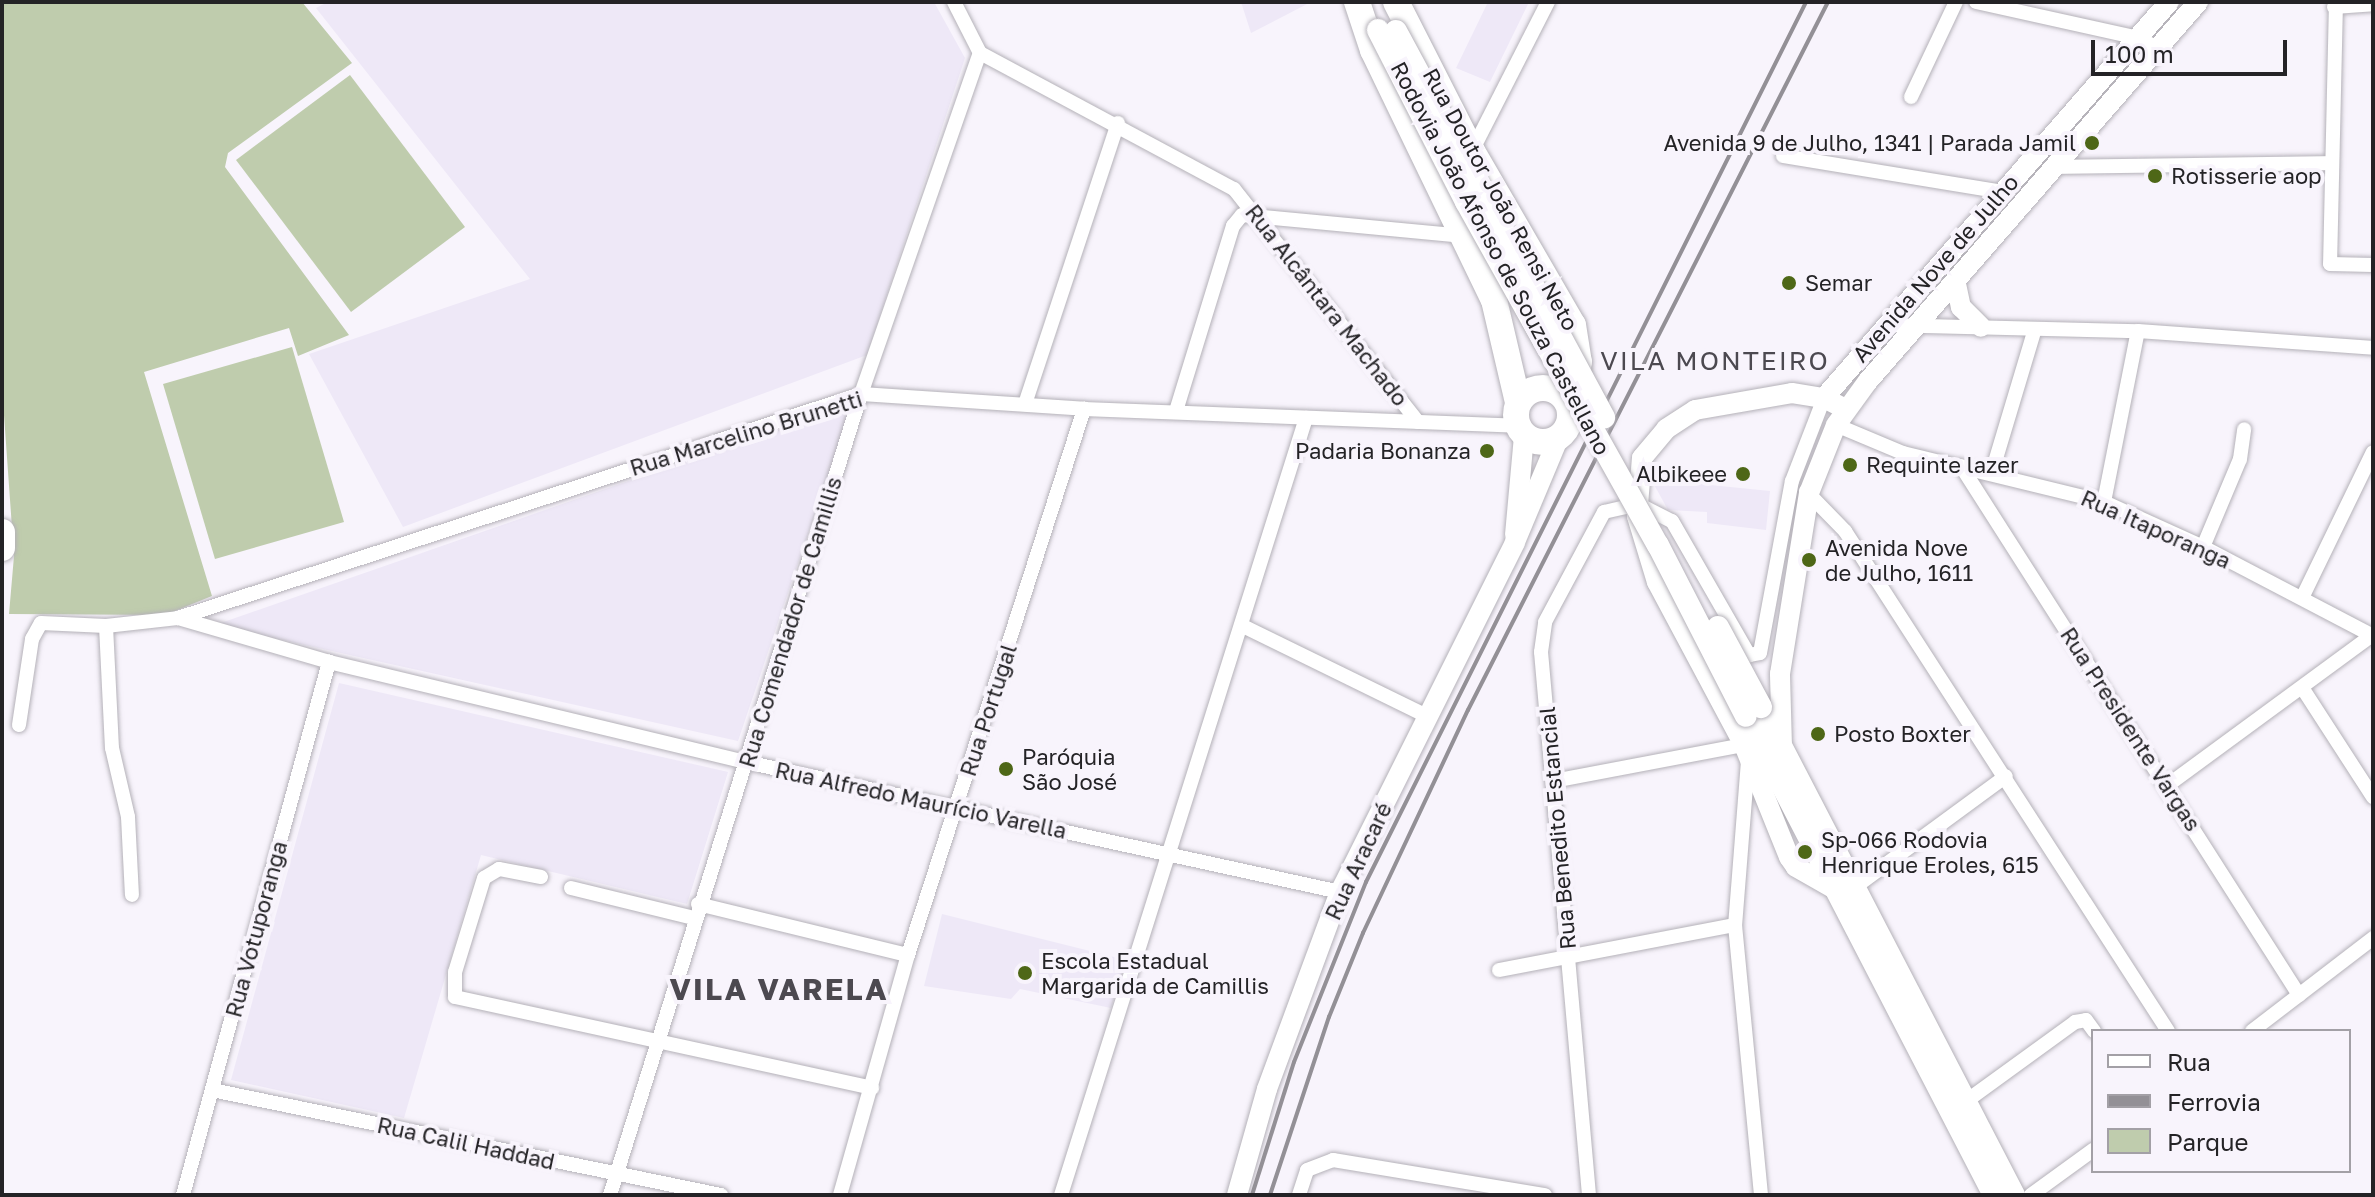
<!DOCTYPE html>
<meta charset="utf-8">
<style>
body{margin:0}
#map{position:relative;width:2375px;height:1197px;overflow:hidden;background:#f8f4fc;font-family:"Golos Text",sans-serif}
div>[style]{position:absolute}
.built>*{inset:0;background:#eee8f7}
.green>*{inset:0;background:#bfccad}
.roads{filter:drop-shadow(0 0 2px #b4b1b8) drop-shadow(0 0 2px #b4b1b8)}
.street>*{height:14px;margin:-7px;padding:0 7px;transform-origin:7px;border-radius:7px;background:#fff}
.secondary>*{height:20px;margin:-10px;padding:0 10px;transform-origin:10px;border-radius:10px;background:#fff}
.primary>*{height:22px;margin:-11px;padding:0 11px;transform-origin:11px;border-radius:11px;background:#fff}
.highway>*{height:26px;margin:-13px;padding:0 13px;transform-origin:13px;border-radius:13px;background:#fff}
.highway>.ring{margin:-13px;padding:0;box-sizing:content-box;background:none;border:26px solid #fff;border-radius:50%}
.rail>*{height:4px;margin:-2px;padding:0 2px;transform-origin:2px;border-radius:2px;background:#939096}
.bridges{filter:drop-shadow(0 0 2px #b4b1b8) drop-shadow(0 0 2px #b4b1b8)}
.primary-bridge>*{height:22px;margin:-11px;padding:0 11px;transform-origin:11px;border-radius:11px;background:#fff}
.dots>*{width:22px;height:22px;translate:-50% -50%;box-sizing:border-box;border:4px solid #f8f4fc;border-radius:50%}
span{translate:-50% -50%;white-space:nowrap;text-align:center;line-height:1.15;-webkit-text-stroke:8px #f8f4fc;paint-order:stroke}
.poi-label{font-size:22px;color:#242326}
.right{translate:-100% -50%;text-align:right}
.left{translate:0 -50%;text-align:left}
.street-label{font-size:22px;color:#242326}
.quarter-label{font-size:26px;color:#4c4950;letter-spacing:2px}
.district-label{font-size:30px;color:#4c4950;font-weight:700;letter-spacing:2px}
.frame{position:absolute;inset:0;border:4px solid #242326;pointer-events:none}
.legend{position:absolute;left:2091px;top:1029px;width:260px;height:144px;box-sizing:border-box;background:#f8f4fc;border:2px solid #a3a0a6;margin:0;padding:10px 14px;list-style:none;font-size:24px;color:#242326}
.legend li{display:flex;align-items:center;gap:16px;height:40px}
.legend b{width:40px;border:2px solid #a3a0a6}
.scale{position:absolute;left:2091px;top:40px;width:196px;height:36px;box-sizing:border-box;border:4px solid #242326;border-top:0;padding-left:10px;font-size:24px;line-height:28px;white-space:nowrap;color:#242326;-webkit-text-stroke:6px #f8f4fc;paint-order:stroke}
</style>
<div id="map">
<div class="built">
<div style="clip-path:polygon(328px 2px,934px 2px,965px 58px,867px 355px,403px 527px,309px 354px,530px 279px,316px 8px)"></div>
<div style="clip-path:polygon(1241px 2px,1311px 2px,1251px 33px)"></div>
<div style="clip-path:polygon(1488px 2px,1529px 2px,1490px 82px,1456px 68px)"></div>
<div style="clip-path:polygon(852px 403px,738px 741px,215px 625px)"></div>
<div style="clip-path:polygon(1651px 479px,1770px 491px,1766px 530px,1707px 523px,1707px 512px,1668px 510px)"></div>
<div style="clip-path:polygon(339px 683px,728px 772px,687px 904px,481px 855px,404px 1118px,231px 1080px)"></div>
<div style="clip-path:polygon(942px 914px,1126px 960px,1111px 1008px,1020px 989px,1011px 999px,924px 986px)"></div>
</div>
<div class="green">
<div style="clip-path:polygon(2px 2px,302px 2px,352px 63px,228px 153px,225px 167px,349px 335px,298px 356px,289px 328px,144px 372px,212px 596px,165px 615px,9px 614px,14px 556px,2px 387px)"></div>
<div style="clip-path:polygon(350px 75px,465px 227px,351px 312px,236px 160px)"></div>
<div style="clip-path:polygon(292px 347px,344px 522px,215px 559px,163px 384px)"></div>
</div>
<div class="roads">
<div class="street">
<div style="left:954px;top:2px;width:57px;rotate:63deg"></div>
<div style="left:1976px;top:2px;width:166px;rotate:12.5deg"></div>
<div style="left:2138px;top:38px;width:22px;rotate:27deg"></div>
<div style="left:2336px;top:2px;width:262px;rotate:91.3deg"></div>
<div style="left:2330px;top:264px;width:43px;rotate:1.3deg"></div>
<div style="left:2334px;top:7px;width:39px;rotate:-4deg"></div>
<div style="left:980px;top:53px;width:288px;rotate:28.2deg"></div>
<div style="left:1234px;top:189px;width:297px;rotate:51.7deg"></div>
<div style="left:1911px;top:97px;width:105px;rotate:-64.7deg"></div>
<div style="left:1472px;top:151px;width:167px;rotate:-63deg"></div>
<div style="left:1783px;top:156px;width:222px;rotate:9.3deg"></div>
<div style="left:2056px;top:167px;width:276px;rotate:-0.8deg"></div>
<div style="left:1884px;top:325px;width:254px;rotate:1.4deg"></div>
<div style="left:2138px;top:331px;width:236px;rotate:4.1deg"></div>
<div style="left:1025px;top:404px;width:296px;rotate:-71.7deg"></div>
<div style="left:1176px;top:411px;width:194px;rotate:-72.9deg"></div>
<div style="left:1233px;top:226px;width:14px;rotate:-51deg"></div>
<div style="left:1242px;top:215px;width:223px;rotate:5.4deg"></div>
<div style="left:1836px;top:425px;width:73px;rotate:22.7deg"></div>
<div style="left:1903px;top:453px;width:207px;rotate:13.7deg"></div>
<div style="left:2104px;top:502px;width:109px;rotate:24.4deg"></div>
<div style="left:2203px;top:547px;width:192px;rotate:27.6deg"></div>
<div style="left:1961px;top:466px;width:628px;rotate:57.42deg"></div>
<div style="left:1992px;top:472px;width:149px;rotate:-73.3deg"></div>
<div style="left:1806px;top:491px;width:56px;rotate:45.7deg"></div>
<div style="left:1845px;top:531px;width:595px;rotate:57.14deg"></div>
<div style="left:2104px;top:502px;width:174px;rotate:-78.8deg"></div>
<div style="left:2203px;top:547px;width:95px;rotate:-67.2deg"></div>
<div style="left:2240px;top:459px;width:30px;rotate:-82deg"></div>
<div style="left:2302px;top:598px;width:162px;rotate:-64.1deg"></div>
<div style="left:178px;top:618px;width:157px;rotate:16.2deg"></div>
<div style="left:329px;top:662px;width:429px;rotate:13.5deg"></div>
<div style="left:746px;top:762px;width:608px;rotate:12.34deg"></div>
<div style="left:106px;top:626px;width:122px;rotate:87.2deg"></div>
<div style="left:112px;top:748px;width:71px;rotate:76.9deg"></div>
<div style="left:128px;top:817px;width:78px;rotate:87.1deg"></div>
<div style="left:1243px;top:626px;width:207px;rotate:26.1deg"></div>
<div style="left:2303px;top:689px;width:129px;rotate:57.1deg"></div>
<div style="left:19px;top:725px;width:87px;rotate:-81.4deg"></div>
<div style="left:32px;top:639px;width:18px;rotate:-61deg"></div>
<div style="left:41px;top:623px;width:65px;rotate:2.6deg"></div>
<div style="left:106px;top:626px;width:72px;rotate:-6.3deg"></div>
<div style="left:178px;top:618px;width:719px;rotate:-18.16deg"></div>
<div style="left:861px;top:394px;width:224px;rotate:3.8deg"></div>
<div style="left:1084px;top:409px;width:433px;rotate:2.2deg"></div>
<div style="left:1748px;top:761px;width:165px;rotate:94.5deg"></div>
<div style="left:1735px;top:925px;width:271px;rotate:84.5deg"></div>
<div style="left:1553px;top:781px;width:194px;rotate:-10.7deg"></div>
<div style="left:2168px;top:785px;width:253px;rotate:-36.3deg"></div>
<div style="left:541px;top:877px;width:43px;rotate:-169.2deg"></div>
<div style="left:499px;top:869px;width:17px;rotate:149deg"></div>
<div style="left:484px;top:878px;width:98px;rotate:107.1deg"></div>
<div style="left:455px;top:972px;width:25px;rotate:90deg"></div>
<div style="left:455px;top:997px;width:427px;rotate:12.3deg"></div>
<div style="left:1855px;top:887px;width:187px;rotate:-36.3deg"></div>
<div style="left:571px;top:888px;width:127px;rotate:13.7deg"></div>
<div style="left:698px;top:904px;width:216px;rotate:13.7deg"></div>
<div style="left:1499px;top:970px;width:240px;rotate:-10.8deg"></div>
<div style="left:2252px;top:1031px;width:153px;rotate:-37.5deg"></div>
<div style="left:212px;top:1090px;width:520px;rotate:11.66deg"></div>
<div style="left:1965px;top:1102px;width:136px;rotate:-36deg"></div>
<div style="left:2075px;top:1022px;width:11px;rotate:-10deg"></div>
<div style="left:2086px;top:1020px;width:14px;rotate:54deg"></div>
<div style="left:183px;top:1195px;width:553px;rotate:-74.68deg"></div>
<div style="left:610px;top:1195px;width:839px;rotate:-72.6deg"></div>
<div style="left:861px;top:394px;width:361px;rotate:-70.8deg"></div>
<div style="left:840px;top:1195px;width:249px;rotate:-74.2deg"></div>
<div style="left:908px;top:955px;width:574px;rotate:-72.13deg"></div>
<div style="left:1061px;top:1195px;width:815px;rotate:-72.5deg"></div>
<div style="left:1299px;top:1195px;width:26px;rotate:-72deg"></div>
<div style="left:1307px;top:1170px;width:28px;rotate:-21deg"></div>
<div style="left:1333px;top:1160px;width:215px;rotate:9.4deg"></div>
<div style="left:1589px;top:1195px;width:545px;rotate:-95.05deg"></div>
<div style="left:1541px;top:652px;width:30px;rotate:-82deg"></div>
<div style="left:1545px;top:622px;width:125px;rotate:-61.8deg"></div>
<div style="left:1604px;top:512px;width:35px;rotate:-13deg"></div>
<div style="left:1638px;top:504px;width:38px;rotate:27deg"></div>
<div style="left:1672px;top:521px;width:155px;rotate:60.1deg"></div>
<div style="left:1749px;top:655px;width:11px;rotate:-10deg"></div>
<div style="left:1760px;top:653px;width:175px;rotate:-79.5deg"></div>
<div style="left:1792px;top:481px;width:89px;rotate:-68.9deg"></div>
<div style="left:2031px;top:1195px;width:77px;rotate:-36deg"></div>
</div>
<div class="secondary">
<div style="left:1956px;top:284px;width:24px;rotate:78deg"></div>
<div style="left:1961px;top:307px;width:28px;rotate:45deg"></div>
<div style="left:1824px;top:398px;width:525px;rotate:-48.94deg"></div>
<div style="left:1515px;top:535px;width:99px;rotate:-84.8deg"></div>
<div style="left:1782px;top:747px;width:73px;rotate:-91.6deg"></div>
<div style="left:1780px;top:674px;width:183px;rotate:-80.9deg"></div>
<div style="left:1809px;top:493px;width:73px;rotate:-68.3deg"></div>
<div style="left:1836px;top:425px;width:54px;rotate:-54deg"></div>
<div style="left:1868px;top:381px;width:503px;rotate:-48.95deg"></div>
<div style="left:1833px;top:888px;width:43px;rotate:-150.4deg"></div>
<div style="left:1796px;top:867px;width:12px;rotate:-125deg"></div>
<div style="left:1789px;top:857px;width:121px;rotate:-111.9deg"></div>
<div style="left:1744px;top:745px;width:185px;rotate:-118.1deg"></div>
<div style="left:1657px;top:582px;width:69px;rotate:-106.9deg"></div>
<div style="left:1637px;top:516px;width:58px;rotate:-85.1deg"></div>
<div style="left:1642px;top:458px;width:38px;rotate:-50deg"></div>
<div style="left:1666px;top:429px;width:35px;rotate:-33deg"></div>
<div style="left:1695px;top:410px;width:98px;rotate:-9.9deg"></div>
<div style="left:1792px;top:393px;width:32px;rotate:9deg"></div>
<div style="left:1824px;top:398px;width:25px;rotate:27deg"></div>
<div style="left:1237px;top:1195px;width:110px;rotate:-74.2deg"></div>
<div style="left:1267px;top:1089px;width:210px;rotate:-69.7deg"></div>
<div style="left:1340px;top:892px;width:391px;rotate:-63.4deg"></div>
<div style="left:1515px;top:542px;width:114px;rotate:-67.3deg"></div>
</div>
<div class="primary">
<div style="left:1761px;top:707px;width:550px;rotate:62.6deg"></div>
<div style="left:1746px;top:716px;width:539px;rotate:62.63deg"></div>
</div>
<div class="highway">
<div style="left:1357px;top:2px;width:51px;rotate:71.6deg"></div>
<div style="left:1373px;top:50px;width:278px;rotate:64.2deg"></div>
<div style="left:1494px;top:300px;width:105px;rotate:76.8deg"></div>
<div style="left:1396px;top:2px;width:167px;rotate:63deg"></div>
<div style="left:1472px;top:151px;width:201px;rotate:59.9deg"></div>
<div style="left:1573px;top:325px;width:37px;rotate:81deg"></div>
<div style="left:1579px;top:362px;width:22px;rotate:103deg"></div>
<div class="ring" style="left:1516px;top:388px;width:28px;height:28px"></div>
<div style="left:2px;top:532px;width:16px;rotate:90deg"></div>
</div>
</div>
<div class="rail">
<div style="left:1252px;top:1195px;width:139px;rotate:-72.5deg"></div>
<div style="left:1294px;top:1062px;width:194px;rotate:-68.2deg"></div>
<div style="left:1366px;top:882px;width:984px;rotate:-63.43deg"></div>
<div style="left:1270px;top:1195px;width:188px;rotate:-71.7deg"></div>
<div style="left:1329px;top:1017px;width:91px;rotate:-68deg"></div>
<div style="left:1363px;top:933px;width:246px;rotate:-64.8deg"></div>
<div style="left:1468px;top:710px;width:794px;rotate:-63.05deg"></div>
</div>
<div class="bridges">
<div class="primary-bridge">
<div style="left:1378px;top:30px;width:193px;rotate:62.9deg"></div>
<div style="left:1466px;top:202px;width:393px;rotate:60.8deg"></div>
<div style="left:1658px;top:545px;width:192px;rotate:62.8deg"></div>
<div style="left:1396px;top:31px;width:439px;rotate:61.7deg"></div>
<div style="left:1718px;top:627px;width:91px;rotate:61.7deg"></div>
</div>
</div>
<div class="dots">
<div style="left:2092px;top:143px;background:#4e6717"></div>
<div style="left:2155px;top:176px;background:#4e6717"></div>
<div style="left:1789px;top:283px;background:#4e6717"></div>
<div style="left:1487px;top:451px;background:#4e6717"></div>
<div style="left:1850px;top:465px;background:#4e6717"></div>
<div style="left:1743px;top:474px;background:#4e6717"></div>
<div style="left:1809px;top:560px;background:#4e6717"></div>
<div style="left:1818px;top:734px;background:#4e6717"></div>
<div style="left:1006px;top:769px;background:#4e6717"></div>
<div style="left:1805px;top:852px;background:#4e6717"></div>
<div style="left:1025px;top:973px;background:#4e6717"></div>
</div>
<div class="poi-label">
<span class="right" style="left:2076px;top:143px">Avenida 9 de Julho, 1341 | Parada Jamil</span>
<span class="left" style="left:2171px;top:176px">Rotisserie aop</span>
<span class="left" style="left:1805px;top:283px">Semar</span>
<span class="right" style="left:1471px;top:451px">Padaria Bonanza</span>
<span class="left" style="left:1866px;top:465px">Requinte lazer</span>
<span class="right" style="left:1727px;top:474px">Albikeee</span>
<span class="left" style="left:1825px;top:560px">Avenida Nove<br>de Julho, 1611</span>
<span class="left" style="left:1834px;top:734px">Posto Boxter</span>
<span class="left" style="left:1022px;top:769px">Paróquia<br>São José</span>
<span class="left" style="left:1821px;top:852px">Sp-066 Rodovia<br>Henrique Eroles, 615</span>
<span class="left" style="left:1041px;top:973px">Escola Estadual<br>Margarida de Camillis</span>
</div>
<div class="street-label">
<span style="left:1501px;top:199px;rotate:61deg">Rua Doutor João Rensi Neto</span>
<span style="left:1501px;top:258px;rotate:62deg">Rodovia João Afonso de Souza Castellano</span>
<span style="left:1935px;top:268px;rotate:-49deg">Avenida Nove de Julho</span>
<span style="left:1327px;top:305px;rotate:52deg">Rua Alcântara Machado</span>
<span style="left:746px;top:433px;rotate:-17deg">Rua Marcelino Brunetti</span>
<span style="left:2156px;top:529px;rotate:24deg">Rua Itaporanga</span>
<span style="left:790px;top:622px;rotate:-73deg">Rua Comendador de Camillis</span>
<span style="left:988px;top:710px;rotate:-72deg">Rua Portugal</span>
<span style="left:2131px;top:729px;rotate:57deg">Rua Presidente Vargas</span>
<span style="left:921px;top:800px;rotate:12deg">Rua Alfredo Maurício Varella</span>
<span style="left:1557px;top:828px;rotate:-95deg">Rua Benedito Estancial</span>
<span style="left:1358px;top:861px;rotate:-65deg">Rua Aracaré</span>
<span style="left:256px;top:929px;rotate:-75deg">Rua Votuporanga</span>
<span style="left:466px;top:1143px;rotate:12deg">Rua Calil Haddad</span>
</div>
<div class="quarter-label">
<span style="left:1715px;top:361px">VILA MONTEIRO</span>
</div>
<div class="district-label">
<span style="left:779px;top:989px">VILA VARELA</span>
</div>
<div class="frame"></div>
<ul class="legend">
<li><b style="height:10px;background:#fff"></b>Rua</li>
<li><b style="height:10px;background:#939096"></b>Ferrovia</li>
<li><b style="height:22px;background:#bfccad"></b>Parque</li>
</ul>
<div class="scale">100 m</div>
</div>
